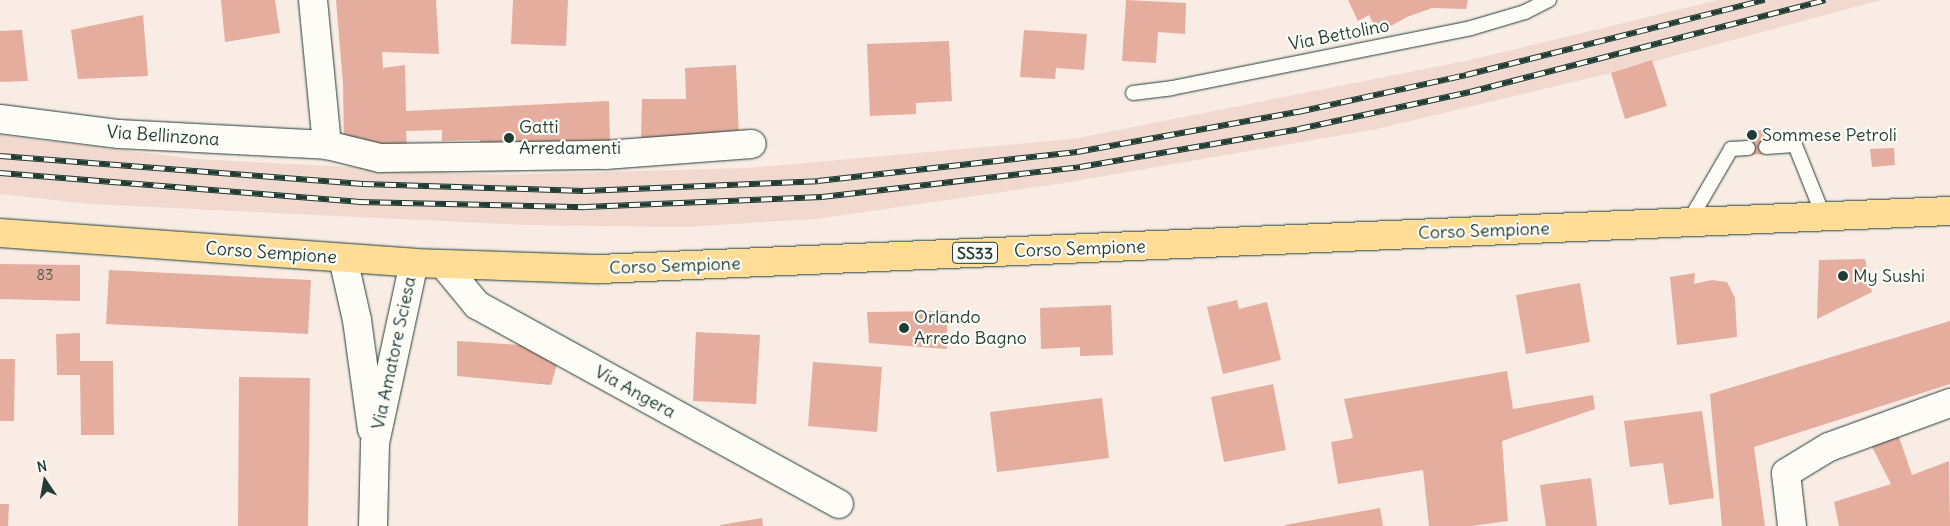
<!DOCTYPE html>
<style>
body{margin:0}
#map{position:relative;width:1950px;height:526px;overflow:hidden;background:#f8ece5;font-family:Delius,sans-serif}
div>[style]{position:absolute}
.built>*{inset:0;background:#f2d9cf}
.building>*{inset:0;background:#e5ad9d}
.roads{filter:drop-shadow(0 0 1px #1f3d34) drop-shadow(0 0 1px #1f3d34)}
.lane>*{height:14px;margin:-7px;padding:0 7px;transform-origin:7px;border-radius:7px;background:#fdfcf7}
.street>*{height:28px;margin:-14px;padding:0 14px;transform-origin:14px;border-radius:14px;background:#fdfcf7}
.secondary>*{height:28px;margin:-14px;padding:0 14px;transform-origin:14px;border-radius:14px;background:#fdfcf7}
.primary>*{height:28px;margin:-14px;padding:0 14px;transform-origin:14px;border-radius:14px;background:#ffdd96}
.rail>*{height:5.5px;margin-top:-2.75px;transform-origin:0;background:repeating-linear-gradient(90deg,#fdfcf7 0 11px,#1f3d34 0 22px);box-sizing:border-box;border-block:1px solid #1f3d34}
.dots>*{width:14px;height:14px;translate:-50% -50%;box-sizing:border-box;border:2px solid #fdfcf7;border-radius:50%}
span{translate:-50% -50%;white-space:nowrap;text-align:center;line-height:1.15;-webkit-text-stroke:4.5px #fdfcf7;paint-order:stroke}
.number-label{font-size:15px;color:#50594e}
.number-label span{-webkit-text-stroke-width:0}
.shield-label span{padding:1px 4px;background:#fdfcf7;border:1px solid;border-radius:4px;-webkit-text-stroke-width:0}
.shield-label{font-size:16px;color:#1f3d34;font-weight:700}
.street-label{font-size:18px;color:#1f3d34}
.poi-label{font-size:18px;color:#1f3d34}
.left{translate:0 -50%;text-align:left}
.north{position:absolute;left:20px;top:456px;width:50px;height:50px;-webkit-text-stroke:4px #fdfcf7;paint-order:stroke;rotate:348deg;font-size:14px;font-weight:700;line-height:20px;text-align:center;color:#1f3d34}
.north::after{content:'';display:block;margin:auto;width:18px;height:22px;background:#1f3d34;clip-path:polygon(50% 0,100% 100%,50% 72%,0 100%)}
</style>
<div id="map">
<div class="built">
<div style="clip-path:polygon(1718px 0,1881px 0,1611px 73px,1377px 129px,1064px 183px,816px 219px,684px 227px,526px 225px,90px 204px,0 194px,0 135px,195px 159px,503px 175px,748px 168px,1073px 139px,1470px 60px)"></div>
</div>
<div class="building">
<div style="clip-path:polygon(221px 0,275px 0,280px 33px,225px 42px)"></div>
<div style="clip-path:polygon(336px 0,436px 0,439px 54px,382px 52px,383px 68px,405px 65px,406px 111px,609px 101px,610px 143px,481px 150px,480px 140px,442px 141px,442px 130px,406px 131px,407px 149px,344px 145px,343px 84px)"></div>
<div style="clip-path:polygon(513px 0,568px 0,566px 46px,511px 44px)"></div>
<div style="clip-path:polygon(1126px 0,1186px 3px,1185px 34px,1158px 32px,1156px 63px,1122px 61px)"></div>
<div style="clip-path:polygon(1348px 0,1468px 0,1466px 9px,1432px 8px,1407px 17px,1378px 33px,1369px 15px,1358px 21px)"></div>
<div style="clip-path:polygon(143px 15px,148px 76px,78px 79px,71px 30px)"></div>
<div style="clip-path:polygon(22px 30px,28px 81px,0 82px,0 31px)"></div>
<div style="clip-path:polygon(1024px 30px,1087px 34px,1084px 70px,1056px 68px,1055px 79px,1020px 77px)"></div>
<div style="clip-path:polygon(949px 41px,952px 101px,916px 103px,916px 114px,870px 116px,867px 44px)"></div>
<div style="clip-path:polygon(1652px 60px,1667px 106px,1625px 119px,1611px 73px)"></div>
<div style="clip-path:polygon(736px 65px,739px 138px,641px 143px,642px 99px,686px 99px,685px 68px)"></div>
<div style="clip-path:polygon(1765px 130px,1766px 154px,1748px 155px,1746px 131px)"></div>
<div style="clip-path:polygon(1894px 148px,1895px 165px,1872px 167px,1870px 149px)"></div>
<div style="clip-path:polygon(1865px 259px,1872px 292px,1817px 319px,1819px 260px)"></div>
<div style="clip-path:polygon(0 264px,80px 265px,80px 301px,0 299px)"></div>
<div style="clip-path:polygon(109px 270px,311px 280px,308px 334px,106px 324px)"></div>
<div style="clip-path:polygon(1695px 273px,1694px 284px,1712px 280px,1727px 282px,1735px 298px,1737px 337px,1677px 345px,1670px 277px)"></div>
<div style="clip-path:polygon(1580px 283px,1590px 342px,1526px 354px,1516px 295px)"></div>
<div style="clip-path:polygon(1237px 300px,1239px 309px,1267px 302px,1281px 360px,1223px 374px,1207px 307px)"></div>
<div style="clip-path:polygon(1111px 305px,1113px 355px,1080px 356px,1080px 347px,1041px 349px,1040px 308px)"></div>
<div style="clip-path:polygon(947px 311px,947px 349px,869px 343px,867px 312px)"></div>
<div style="clip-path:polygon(1950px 321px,1950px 384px,1754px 447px,1765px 526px,1722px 526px,1710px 394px)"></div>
<div style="clip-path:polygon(696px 332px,760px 335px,756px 404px,693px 401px)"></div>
<div style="clip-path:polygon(80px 333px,80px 361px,113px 361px,114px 435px,81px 435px,80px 375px,57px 375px,56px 334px)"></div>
<div style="clip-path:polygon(457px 341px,520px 345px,557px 364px,551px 385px,457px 376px)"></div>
<div style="clip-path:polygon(0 359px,15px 359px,14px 421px,0 421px)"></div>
<div style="clip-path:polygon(813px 362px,882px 367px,877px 432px,808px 426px)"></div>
<div style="clip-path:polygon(1507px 371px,1513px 409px,1593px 395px,1595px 409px,1502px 441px,1508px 521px,1471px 526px,1429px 526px,1423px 470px,1338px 484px,1331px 442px,1353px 438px,1344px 399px)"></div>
<div style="clip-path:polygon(239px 377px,310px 378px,308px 526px,238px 526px)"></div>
<div style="clip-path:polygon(1273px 384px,1286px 450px,1224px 462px,1211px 397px)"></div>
<div style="clip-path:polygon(1102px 398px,1109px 458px,997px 472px,990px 412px)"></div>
<div style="clip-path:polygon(1702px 411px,1714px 498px,1669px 505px,1663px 463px,1630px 467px,1624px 421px)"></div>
<div style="clip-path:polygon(1897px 431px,1912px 475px,1949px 461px,1950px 526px,1839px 526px,1834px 502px,1891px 484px,1869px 441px)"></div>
<div style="clip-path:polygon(1591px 478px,1597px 526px,1546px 526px,1540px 485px)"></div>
<div style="clip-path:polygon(0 504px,9px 504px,8px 526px,0 526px)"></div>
<div style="clip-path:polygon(1380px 508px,1383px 526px,1285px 526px,1285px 525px)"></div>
<div style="clip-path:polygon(762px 518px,763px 526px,720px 526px,720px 525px)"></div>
</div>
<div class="roads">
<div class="lane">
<div style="left:1133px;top:93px;width:39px;rotate:-7deg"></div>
<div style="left:1172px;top:88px;width:305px;rotate:-11.3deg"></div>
<div style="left:1471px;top:28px;width:56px;rotate:-16.5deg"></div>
<div style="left:1525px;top:12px;width:27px;rotate:-27deg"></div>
<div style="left:1766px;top:147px;width:29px;rotate:-4deg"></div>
<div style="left:1795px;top:145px;width:78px;rotate:68.1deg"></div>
<div style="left:1688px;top:223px;width:86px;rotate:-59.8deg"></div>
<div style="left:1731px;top:149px;width:17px;rotate:-3deg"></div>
</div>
<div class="street">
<div style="left:313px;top:0;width:146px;rotate:84.5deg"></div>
<div style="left:0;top:119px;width:120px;rotate:7.2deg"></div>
<div style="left:119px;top:134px;width:208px;rotate:3deg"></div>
<div style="left:327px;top:145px;width:55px;rotate:13.8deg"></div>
<div style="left:380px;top:158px;width:225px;rotate:-0.8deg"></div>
<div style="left:605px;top:155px;width:147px;rotate:-4.3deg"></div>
<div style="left:444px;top:265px;width:52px;rotate:50.5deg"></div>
<div style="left:477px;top:305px;width:413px;rotate:28.8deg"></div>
<div style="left:1792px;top:526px;width:53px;rotate:-96.5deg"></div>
<div style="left:1786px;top:473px;width:50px;rotate:-31.2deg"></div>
<div style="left:1829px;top:447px;width:129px;rotate:-20deg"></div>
</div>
<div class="secondary">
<div style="left:343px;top:258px;width:64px;rotate:77.3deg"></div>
<div style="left:357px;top:320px;width:110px;rotate:82.2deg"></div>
<div style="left:373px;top:526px;width:83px;rotate:-88.6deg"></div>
<div style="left:375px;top:443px;width:184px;rotate:-77.8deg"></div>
</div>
<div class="primary">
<div style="left:0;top:233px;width:415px;rotate:4.1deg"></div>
<div style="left:414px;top:263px;width:185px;rotate:1.9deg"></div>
<div style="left:599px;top:269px;width:1352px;rotate:-2.46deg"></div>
</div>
</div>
<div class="rail">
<div style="left:0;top:156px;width:364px;rotate:4.4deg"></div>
<div style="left:363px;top:184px;width:221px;rotate:1.8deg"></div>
<div style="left:584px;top:191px;width:234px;rotate:-2.4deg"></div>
<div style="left:818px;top:181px;width:261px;rotate:-6.4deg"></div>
<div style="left:1077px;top:152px;width:225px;rotate:-10.3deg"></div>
<div style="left:1298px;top:112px;width:172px;rotate:-12.4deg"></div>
<div style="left:1466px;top:75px;width:308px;rotate:-14.1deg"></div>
<div style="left:0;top:173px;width:359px;rotate:4.6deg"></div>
<div style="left:358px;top:202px;width:227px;rotate:1.3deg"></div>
<div style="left:585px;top:207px;width:237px;rotate:-2.4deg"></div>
<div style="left:822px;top:197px;width:260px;rotate:-6.6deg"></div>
<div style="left:1080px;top:167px;width:222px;rotate:-9.8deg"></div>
<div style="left:1299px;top:129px;width:175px;rotate:-12.2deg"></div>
<div style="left:1470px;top:92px;width:367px;rotate:-14.5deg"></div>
</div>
<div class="dots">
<div style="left:1752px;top:135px;background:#1f3d34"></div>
<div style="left:509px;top:138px;background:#1f3d34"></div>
<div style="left:1843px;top:276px;background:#1f3d34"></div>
<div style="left:904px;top:328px;background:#1f3d34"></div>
</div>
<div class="number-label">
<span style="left:45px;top:275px">83</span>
</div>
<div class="shield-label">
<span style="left:975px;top:253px">SS33</span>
</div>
<div class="street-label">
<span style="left:1339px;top:35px;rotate:-11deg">Via Bettolino</span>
<span style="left:163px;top:136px;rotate:4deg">Via Bellinzona</span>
<span style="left:1484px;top:231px;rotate:-2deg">Corso Sempione</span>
<span style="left:1080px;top:249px;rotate:-2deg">Corso Sempione</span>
<span style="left:271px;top:253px;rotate:4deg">Corso Sempione</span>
<span style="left:675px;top:266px;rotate:-2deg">Corso Sempione</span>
<span style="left:394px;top:353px;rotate:-78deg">Via Amatore Sciesa</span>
<span style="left:635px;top:392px;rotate:29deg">Via Angera</span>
</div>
<div class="poi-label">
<span class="left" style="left:519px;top:138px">Gatti<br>Arredamenti</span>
<span class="left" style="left:1762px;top:135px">Sommese Petroli</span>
<span class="left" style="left:1853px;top:276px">My Sushi</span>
<span class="left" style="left:914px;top:328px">Orlando<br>Arredo Bagno</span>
</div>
<div class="north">N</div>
</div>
